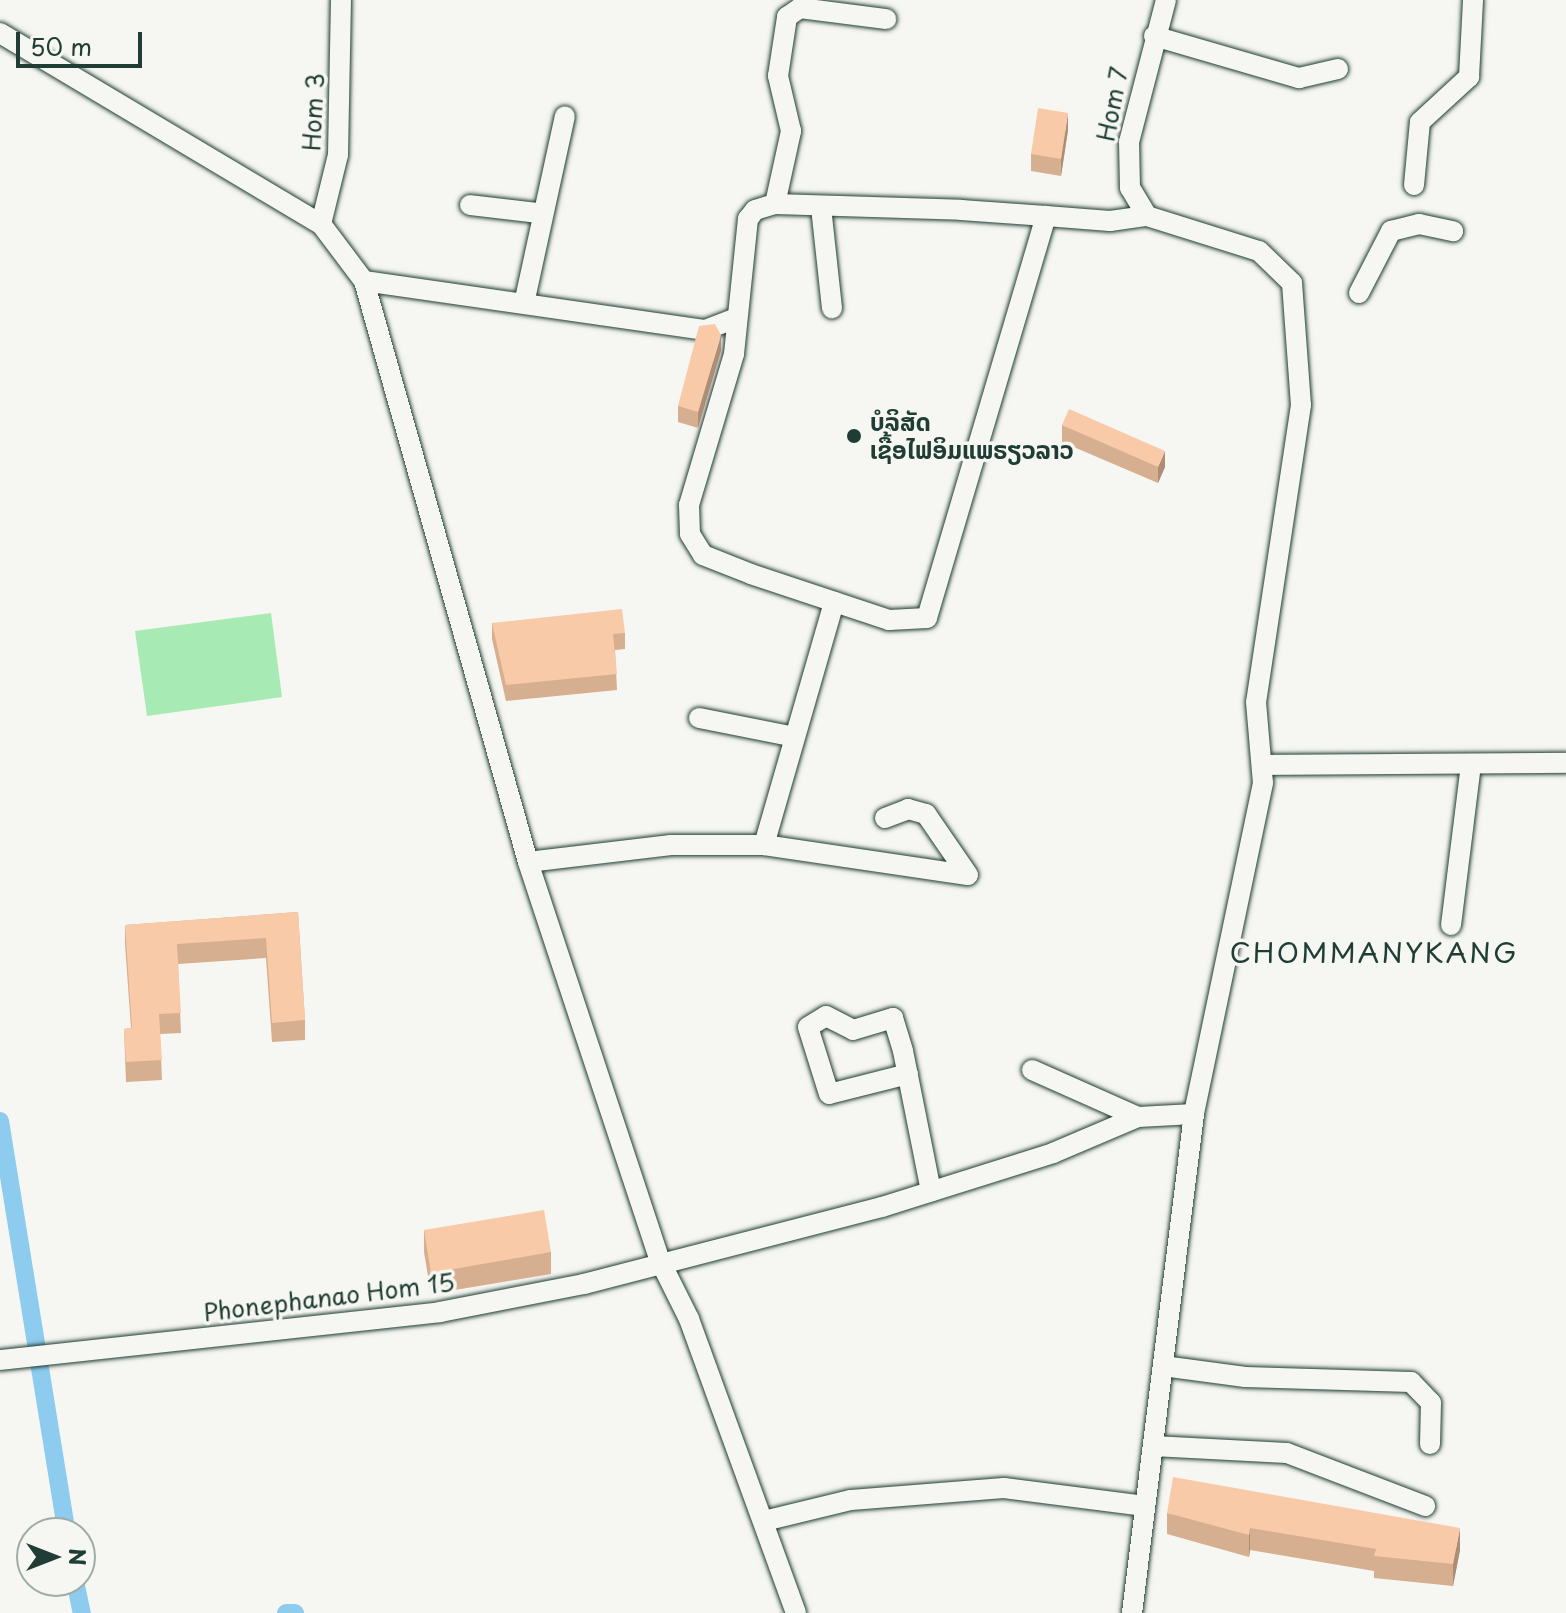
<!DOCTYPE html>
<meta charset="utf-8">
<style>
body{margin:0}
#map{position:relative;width:1566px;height:1613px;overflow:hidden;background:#f6f6f2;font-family:"Playpen Sans","Noto Sans Lao",sans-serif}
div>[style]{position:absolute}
.green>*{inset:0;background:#a8eab3}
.canal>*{height:18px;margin:-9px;padding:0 9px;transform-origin:9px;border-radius:9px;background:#8dccee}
.roads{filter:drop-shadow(0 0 2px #1f3d34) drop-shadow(0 0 2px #1f3d34)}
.minor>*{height:20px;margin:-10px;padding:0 10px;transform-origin:10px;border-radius:10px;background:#f6f6f2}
.wall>*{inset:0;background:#d6ae90}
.shaded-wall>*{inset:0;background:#ae8d76}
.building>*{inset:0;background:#f9caa8}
.dots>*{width:22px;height:22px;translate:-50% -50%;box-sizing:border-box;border:4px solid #f6f6f2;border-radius:50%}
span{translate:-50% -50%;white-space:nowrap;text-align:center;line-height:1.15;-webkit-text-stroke:7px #f6f6f2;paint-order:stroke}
.street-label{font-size:24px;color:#1f3d34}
.poi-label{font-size:24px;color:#1f3d34;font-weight:700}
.left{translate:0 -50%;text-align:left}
.quarter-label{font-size:28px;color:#1f3d34;letter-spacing:2px}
.north{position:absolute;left:16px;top:1517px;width:80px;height:80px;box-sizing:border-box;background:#f6f6f2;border:2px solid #a0aca6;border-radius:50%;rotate:90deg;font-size:22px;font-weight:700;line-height:32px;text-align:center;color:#1f3d34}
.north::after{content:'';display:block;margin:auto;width:28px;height:36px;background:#1f3d34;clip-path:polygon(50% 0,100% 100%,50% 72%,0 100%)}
.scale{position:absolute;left:16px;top:32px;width:126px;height:36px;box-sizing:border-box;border:4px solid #1f3d34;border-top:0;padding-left:10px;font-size:24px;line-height:28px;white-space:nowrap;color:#1f3d34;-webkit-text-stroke:6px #f6f6f2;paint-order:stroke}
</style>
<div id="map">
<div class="green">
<div style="clip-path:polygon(271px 613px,282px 697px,147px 716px,135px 631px)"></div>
</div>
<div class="canal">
<div style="left:0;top:1121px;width:417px;rotate:80.8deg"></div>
<div style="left:75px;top:1581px;width:33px;rotate:78deg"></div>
<div style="left:286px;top:1613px;width:9px"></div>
</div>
<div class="roads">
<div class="minor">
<div style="left:0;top:33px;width:374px;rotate:30.8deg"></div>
<div style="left:321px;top:224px;width:71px;rotate:53deg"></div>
<div style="left:364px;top:281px;width:604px;rotate:74.24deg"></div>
<div style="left:528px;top:862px;width:418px;rotate:71.7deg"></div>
<div style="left:659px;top:1259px;width:67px;rotate:63.4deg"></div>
<div style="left:689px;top:1319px;width:313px;rotate:70deg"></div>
<div style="left:1154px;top:36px;width:151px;rotate:16.2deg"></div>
<div style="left:1299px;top:78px;width:40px;rotate:-13deg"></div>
<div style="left:1414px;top:185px;width:63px;rotate:-84.6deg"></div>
<div style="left:1420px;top:122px;width:67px;rotate:-42.6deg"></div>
<div style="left:1469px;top:77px;width:77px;rotate:-87deg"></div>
<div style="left:775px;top:204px;width:75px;rotate:-77.6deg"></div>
<div style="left:791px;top:131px;width:57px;rotate:-103.3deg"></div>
<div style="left:778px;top:76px;width:60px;rotate:-81.3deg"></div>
<div style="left:787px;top:17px;width:16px;rotate:-35deg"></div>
<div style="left:800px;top:8px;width:87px;rotate:7.3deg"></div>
<div style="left:470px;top:205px;width:68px;rotate:6.7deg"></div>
<div style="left:821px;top:207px;width:102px;rotate:83.8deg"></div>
<div style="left:1046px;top:216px;width:419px;rotate:106.5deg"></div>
<div style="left:927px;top:618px;width:38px;rotate:177deg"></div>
<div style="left:889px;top:620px;width:145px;rotate:-161.6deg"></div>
<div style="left:751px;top:574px;width:52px;rotate:-158.4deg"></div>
<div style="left:703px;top:555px;width:25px;rotate:-122deg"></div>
<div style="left:690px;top:534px;width:29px;rotate:-92deg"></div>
<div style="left:689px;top:505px;width:158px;rotate:-73.4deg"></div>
<div style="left:734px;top:354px;width:136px;rotate:-84.1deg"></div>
<div style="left:748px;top:219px;width:11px;rotate:-52deg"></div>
<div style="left:755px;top:210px;width:21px;rotate:-17deg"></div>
<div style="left:775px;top:204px;width:186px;rotate:1.8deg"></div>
<div style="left:961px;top:210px;width:85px;rotate:4deg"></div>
<div style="left:1046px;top:216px;width:64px;rotate:4.5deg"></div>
<div style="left:1110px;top:221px;width:37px;rotate:-8deg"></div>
<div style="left:1147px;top:216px;width:117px;rotate:17.4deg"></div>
<div style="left:1259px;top:251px;width:46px;rotate:44.1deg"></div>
<div style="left:1292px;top:283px;width:122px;rotate:85.8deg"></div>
<div style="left:1301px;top:405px;width:300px;rotate:98.6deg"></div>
<div style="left:1256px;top:702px;width:81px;rotate:85.1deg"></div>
<div style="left:1263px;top:783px;width:338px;rotate:101.8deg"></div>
<div style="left:1194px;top:1114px;width:503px;rotate:97.08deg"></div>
<div style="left:1147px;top:216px;width:33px;rotate:-121deg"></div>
<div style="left:1130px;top:188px;width:46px;rotate:-91.2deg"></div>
<div style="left:1129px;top:142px;width:147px;rotate:-75.4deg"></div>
<div style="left:321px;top:224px;width:71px;rotate:-76.2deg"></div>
<div style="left:338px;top:155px;width:155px;rotate:-88.9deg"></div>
<div style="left:364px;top:281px;width:345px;rotate:8.2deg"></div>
<div style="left:705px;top:330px;width:34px;rotate:-21deg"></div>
<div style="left:1359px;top:293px;width:70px;rotate:-62.7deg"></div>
<div style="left:1391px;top:231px;width:29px;rotate:-14deg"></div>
<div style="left:1419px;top:224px;width:35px;rotate:12deg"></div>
<div style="left:525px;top:299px;width:187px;rotate:-77.7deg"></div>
<div style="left:699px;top:718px;width:93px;rotate:11.2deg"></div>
<div style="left:1264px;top:765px;width:302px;rotate:-0.4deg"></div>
<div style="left:885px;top:818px;width:25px;rotate:-21deg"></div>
<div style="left:908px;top:809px;width:19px;rotate:16deg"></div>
<div style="left:926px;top:814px;width:74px;rotate:55.5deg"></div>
<div style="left:764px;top:845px;width:253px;rotate:-73.9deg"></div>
<div style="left:528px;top:862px;width:144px;rotate:-6.8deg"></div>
<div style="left:671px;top:845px;width:93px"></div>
<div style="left:764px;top:845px;width:206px;rotate:8.4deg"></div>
<div style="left:1451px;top:925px;width:161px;rotate:-82.9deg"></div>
<div style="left:1032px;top:1070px;width:116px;rotate:23.9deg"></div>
<div style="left:908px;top:1074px;width:81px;rotate:165.8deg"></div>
<div style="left:829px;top:1094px;width:70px;rotate:-107.4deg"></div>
<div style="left:808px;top:1027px;width:21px;rotate:-31deg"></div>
<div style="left:826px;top:1016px;width:30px;rotate:27deg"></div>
<div style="left:853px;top:1030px;width:42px;rotate:-16.7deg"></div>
<div style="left:893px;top:1018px;width:34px;rotate:73deg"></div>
<div style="left:903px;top:1051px;width:143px;rotate:78.7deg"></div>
<div style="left:0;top:1360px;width:443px;rotate:-6.2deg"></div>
<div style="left:440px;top:1312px;width:147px;rotate:-11deg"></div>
<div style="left:584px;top:1284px;width:308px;rotate:-14.5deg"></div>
<div style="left:882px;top:1207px;width:179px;rotate:-17.5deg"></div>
<div style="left:1053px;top:1153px;width:92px;rotate:-23deg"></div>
<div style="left:1138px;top:1117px;width:56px;rotate:-3.1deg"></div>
<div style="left:1163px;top:1366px;width:83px;rotate:7.6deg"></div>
<div style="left:1245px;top:1377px;width:166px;rotate:1.7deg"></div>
<div style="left:1411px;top:1382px;width:29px;rotate:46deg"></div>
<div style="left:1431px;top:1403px;width:41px;rotate:91.4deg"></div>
<div style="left:1153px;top:1446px;width:134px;rotate:3deg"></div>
<div style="left:1287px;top:1453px;width:148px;rotate:21deg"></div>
<div style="left:764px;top:1521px;width:89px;rotate:-13.6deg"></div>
<div style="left:851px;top:1500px;width:153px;rotate:-4.5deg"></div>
<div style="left:1004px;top:1488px;width:142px;rotate:7.3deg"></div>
</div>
</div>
<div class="wall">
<div style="clip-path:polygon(1068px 130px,1061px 176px,1031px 171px,1031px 154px)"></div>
<div style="clip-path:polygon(721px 351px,698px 428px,678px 422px,678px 406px)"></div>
<div style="clip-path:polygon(1062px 425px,1165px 467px,1158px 483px,1062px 442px)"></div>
<div style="clip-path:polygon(492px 623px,625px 633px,625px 649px,615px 650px,617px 690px,506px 701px,492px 639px)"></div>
<div style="clip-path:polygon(298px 912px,305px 1020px,305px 1040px,272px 1042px,266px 958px,178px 964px,181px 1033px,160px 1034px,162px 1080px,126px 1082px,124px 1029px,131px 1028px,125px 944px,125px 925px)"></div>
<div style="clip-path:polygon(424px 1230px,551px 1252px,551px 1274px,431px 1294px,424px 1252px)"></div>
<div style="clip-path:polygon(1167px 1513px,1460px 1550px,1453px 1586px,1374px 1578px,1374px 1571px,1250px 1550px,1249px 1557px,1167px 1534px)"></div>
</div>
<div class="shaded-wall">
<div style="clip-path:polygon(1068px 113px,1068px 130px,1061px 176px,1061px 159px)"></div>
<div style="clip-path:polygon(721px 335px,721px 351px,698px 428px,698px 412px)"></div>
<div style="clip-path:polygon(1165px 451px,1165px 467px,1158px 483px,1158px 467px)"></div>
<div style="clip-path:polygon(1250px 1528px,1250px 1550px,1249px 1557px,1249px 1535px)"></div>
<div style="clip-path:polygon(1460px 1528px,1460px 1550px,1453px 1586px,1453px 1564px)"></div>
</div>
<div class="building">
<div style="clip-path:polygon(1038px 108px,1068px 113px,1061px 159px,1031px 154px)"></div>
<div style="clip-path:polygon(715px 324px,721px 335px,698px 412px,678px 406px,699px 326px)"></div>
<div style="clip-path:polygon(1069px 409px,1165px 451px,1158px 467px,1062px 425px)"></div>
<div style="clip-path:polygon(622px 609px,625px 633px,613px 634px,617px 674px,506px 685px,492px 623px)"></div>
<div style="clip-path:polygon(298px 912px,305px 1020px,272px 1023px,266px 938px,177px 944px,181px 1013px,159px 1014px,162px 1060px,126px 1062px,124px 1029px,132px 1028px,125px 925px)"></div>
<div style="clip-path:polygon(544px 1210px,551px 1252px,431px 1273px,424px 1230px)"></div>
<div style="clip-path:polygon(1173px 1477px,1460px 1528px,1453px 1564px,1374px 1556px,1376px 1549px,1250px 1528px,1249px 1535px,1167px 1513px)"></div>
</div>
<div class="dots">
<div style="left:854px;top:436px;background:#1f3d34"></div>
</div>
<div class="street-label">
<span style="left:1112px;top:104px;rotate:-79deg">Hom 7</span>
<span style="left:313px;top:112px;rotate:-87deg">Hom 3</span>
<span style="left:329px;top:1297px;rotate:-7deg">Phonephanao Hom 15</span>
</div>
<div class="poi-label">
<span class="left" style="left:870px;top:436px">ບໍລິສັດ<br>ເຊື້ອໄຟອິມແພຣຽວລາວ</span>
</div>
<div class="quarter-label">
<span style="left:1374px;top:952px">CHOMMANYKANG</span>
</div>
<div class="north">N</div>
<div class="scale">50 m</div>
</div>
